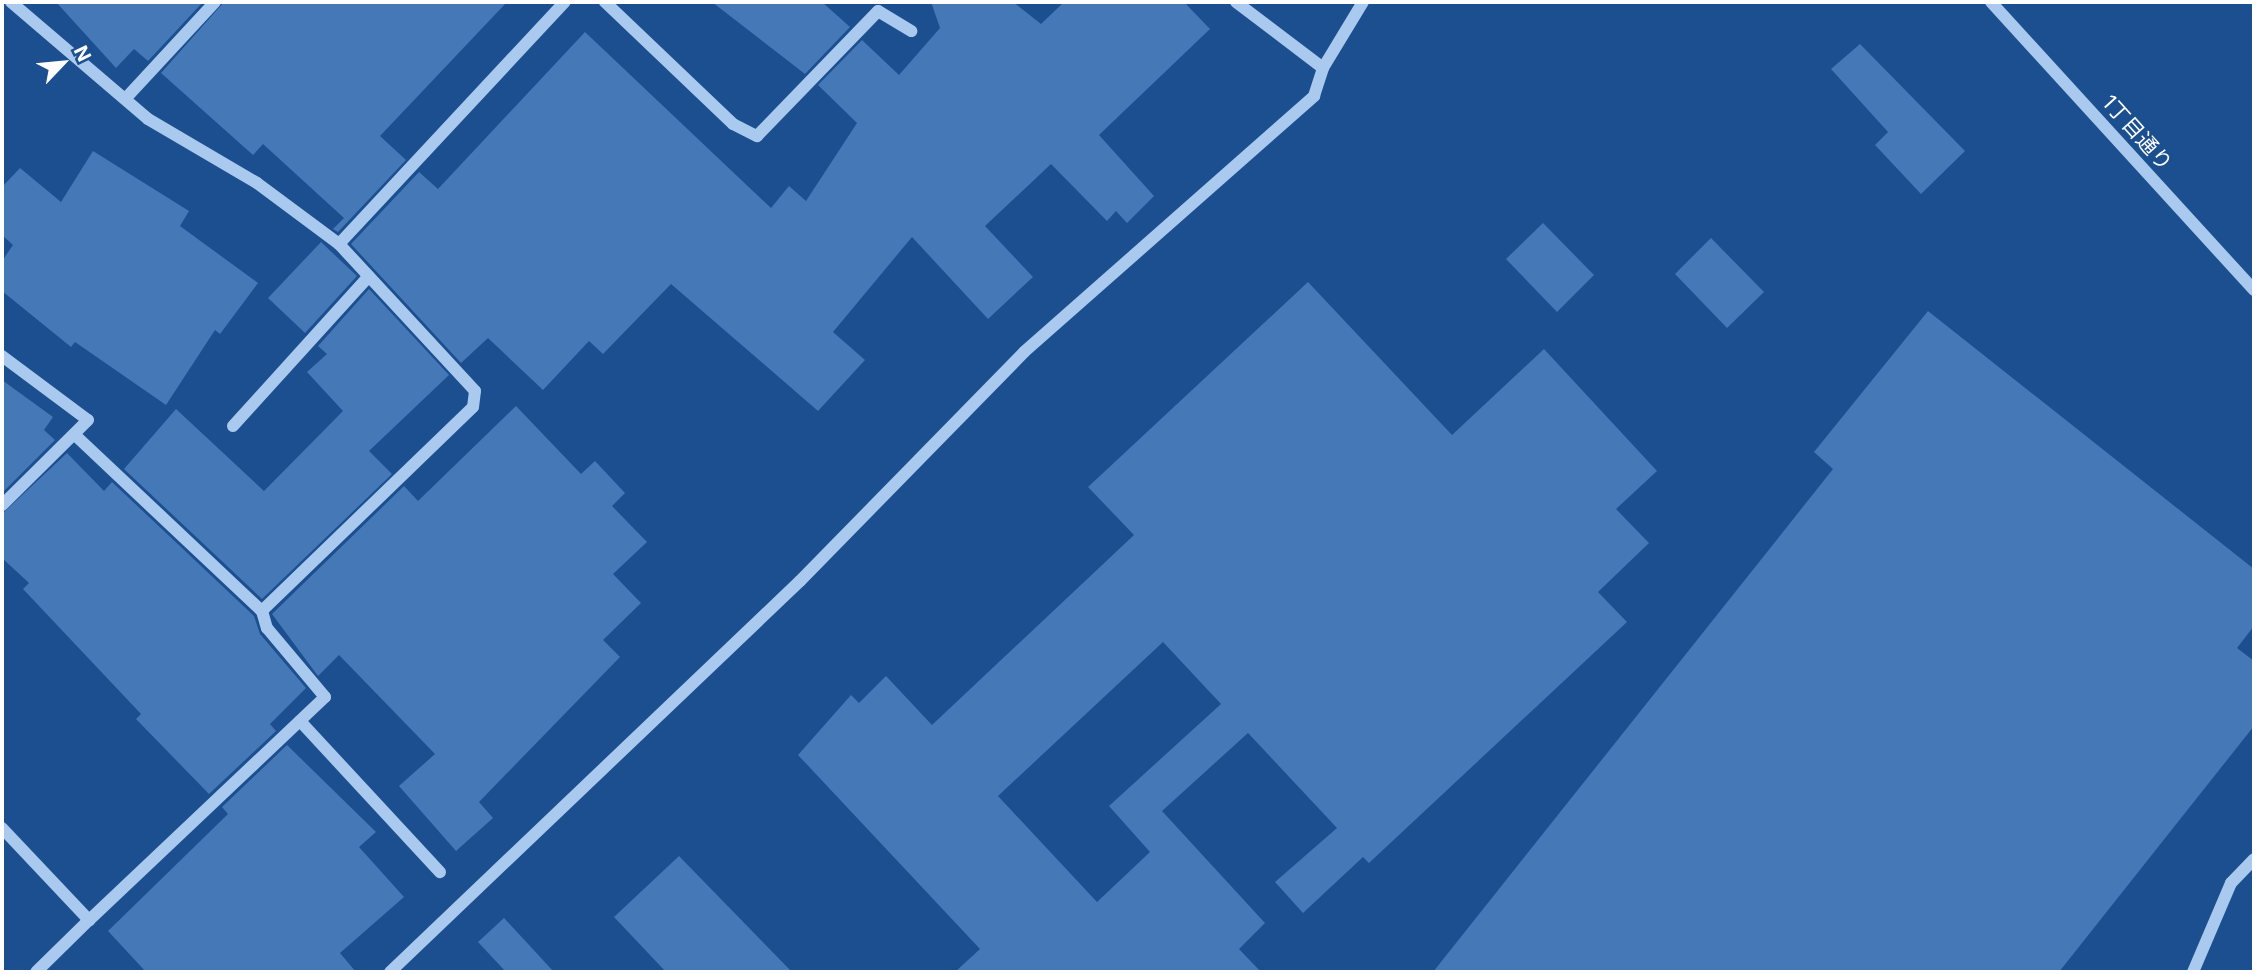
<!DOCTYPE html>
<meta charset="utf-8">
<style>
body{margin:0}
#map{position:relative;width:2256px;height:974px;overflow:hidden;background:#1b4f8f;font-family:Inter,"Noto Sans JP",sans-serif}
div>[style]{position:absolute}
.building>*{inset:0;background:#4478b7}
.minor>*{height:12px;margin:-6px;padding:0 6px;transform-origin:6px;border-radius:6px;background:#a9c9ee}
span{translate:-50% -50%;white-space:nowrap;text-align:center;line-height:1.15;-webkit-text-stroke:6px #1b4f8f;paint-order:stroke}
.street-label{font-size:21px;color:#fff}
.frame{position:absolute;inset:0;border:4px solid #fff;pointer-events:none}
.north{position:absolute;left:28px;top:28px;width:70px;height:70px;-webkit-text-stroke:5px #1b4f8f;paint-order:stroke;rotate:64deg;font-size:19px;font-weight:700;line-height:28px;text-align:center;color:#fff}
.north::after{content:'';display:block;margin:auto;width:24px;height:32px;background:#fff;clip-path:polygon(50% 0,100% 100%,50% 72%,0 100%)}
</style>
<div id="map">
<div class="building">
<div style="clip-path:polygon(56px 2px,203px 2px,148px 61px,134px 49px,116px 68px)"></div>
<div style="clip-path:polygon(224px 2px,507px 2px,380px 136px,406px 160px,338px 232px,333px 229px,344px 218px,263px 144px,253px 155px,161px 73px)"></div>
<div style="clip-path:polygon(712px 2px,822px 2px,850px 27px,805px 74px)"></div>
<div style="clip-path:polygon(931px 2px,1013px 2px,1041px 24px,1064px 2px,1184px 2px,1210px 29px,1099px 135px,1154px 196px,1127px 223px,1116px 211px,1107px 221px,1051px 164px,985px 226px,1033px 277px,988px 319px,912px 237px,833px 332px,865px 360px,818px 411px,671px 284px,603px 354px,589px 341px,543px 390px,488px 338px,461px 363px,351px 244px,419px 172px,438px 189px,585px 32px,771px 208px,789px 186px,806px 201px,857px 123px,818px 85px,862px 40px,899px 75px,940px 28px)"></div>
<div style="clip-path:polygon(1860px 44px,1965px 151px,1921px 194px,1875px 145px,1888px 132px,1831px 69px)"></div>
<div style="clip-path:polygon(93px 151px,189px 211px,180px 226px,258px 283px,220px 334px,215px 330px,166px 405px,75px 342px,71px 347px,2px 291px,2px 261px,13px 245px,2px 235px,2px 187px,20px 168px,61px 202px)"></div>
<div style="clip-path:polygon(1543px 223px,1594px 275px,1557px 312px,1506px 259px)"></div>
<div style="clip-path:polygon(1711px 238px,1764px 292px,1727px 328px,1675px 274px)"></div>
<div style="clip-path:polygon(321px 242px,357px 276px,305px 333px,268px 298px)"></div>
<div style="clip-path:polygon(evenodd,1308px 282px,1452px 435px,1544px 349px,1657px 471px,1616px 509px,1649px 543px,1598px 592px,1627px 622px,1369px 863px,1363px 857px,1303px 913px,1275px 882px,1337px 828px,1248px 733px,1162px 811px,1265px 923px,1239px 949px,1261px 972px,955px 972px,980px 949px,798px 755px,851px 695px,859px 703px,886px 676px,932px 725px,1134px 535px,1088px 487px,1308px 282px,1163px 642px,1221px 704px,1109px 806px,1150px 852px,1097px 902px,998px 796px,1163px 642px)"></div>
<div style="clip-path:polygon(369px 289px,449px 375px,369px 451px,392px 474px,262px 599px,124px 469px,176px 409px,264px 491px,343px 411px,307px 372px,327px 354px,318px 346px)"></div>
<div style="clip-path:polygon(1928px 311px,2254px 569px,2254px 626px,2237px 648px,2254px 661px,2254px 726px,2059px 972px,1433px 972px,1833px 469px,1814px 452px)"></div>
<div style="clip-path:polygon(2px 380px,53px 417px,44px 430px,55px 440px,2px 493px)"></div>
<div style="clip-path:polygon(516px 406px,581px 474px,595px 461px,625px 493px,612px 506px,647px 542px,613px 574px,641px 603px,603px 640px,620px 657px,479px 802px,493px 818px,456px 851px,399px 786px,435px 754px,339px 655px,318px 676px,272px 614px,404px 486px,418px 501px)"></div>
<div style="clip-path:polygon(67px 453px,104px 491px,112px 482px,254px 616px,260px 634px,306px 688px,270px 724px,276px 731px,209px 794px,136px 719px,141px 714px,23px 589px,29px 583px,2px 558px,2px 514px)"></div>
<div style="clip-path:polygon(287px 745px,376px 832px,359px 847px,404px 897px,340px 953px,356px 972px,146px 972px,108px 931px,228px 814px,222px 807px)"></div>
<div style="clip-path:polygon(679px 856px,792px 972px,666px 972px,614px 917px)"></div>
<div style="clip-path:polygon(504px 918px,554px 972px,506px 972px,478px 942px)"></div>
</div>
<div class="minor">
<div style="left:11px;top:2px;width:180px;rotate:40.5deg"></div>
<div style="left:148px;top:119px;width:126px;rotate:30.4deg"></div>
<div style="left:257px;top:183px;width:102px;rotate:36.6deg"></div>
<div style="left:339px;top:244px;width:200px;rotate:47.2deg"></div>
<div style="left:475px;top:391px;width:16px;rotate:97deg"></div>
<div style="left:473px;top:407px;width:293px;rotate:136deg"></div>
<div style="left:605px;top:2px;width:177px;rotate:43.6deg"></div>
<div style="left:733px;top:124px;width:27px;rotate:27deg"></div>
<div style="left:757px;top:136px;width:174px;rotate:-45.9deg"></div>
<div style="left:878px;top:11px;width:39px;rotate:31deg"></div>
<div style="left:1236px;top:2px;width:109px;rotate:37.2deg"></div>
<div style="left:1991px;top:2px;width:390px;rotate:47.6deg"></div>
<div style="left:126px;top:98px;width:131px;rotate:-47.2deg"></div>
<div style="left:339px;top:244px;width:331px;rotate:-47deg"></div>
<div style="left:2px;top:356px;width:107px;rotate:36.7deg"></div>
<div style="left:88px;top:420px;width:121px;rotate:135.3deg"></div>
<div style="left:233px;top:426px;width:202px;rotate:-47.8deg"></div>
<div style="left:76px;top:436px;width:255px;rotate:43.3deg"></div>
<div style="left:262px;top:611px;width:18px;rotate:74deg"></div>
<div style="left:267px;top:628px;width:90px;rotate:50deg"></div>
<div style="left:325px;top:697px;width:325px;rotate:136.6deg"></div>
<div style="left:300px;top:721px;width:206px;rotate:47.2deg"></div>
<div style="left:2px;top:828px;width:127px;rotate:46.6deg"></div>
<div style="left:89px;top:920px;width:74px;rotate:135.5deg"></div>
<div style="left:390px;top:972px;width:567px;rotate:-43.64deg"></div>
<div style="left:800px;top:581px;width:320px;rotate:-45.6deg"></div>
<div style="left:1024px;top:352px;width:387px;rotate:-41.4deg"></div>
<div style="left:1314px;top:96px;width:29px;rotate:-72deg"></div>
<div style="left:1323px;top:68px;width:77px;rotate:-58.8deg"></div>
<div style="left:2193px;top:972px;width:97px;rotate:-66.9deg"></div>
<div style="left:2231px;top:883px;width:33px;rotate:-46deg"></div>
</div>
<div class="street-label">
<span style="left:2137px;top:133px;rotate:48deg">1丁目通り</span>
</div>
<div class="frame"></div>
<div class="north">N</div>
</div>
